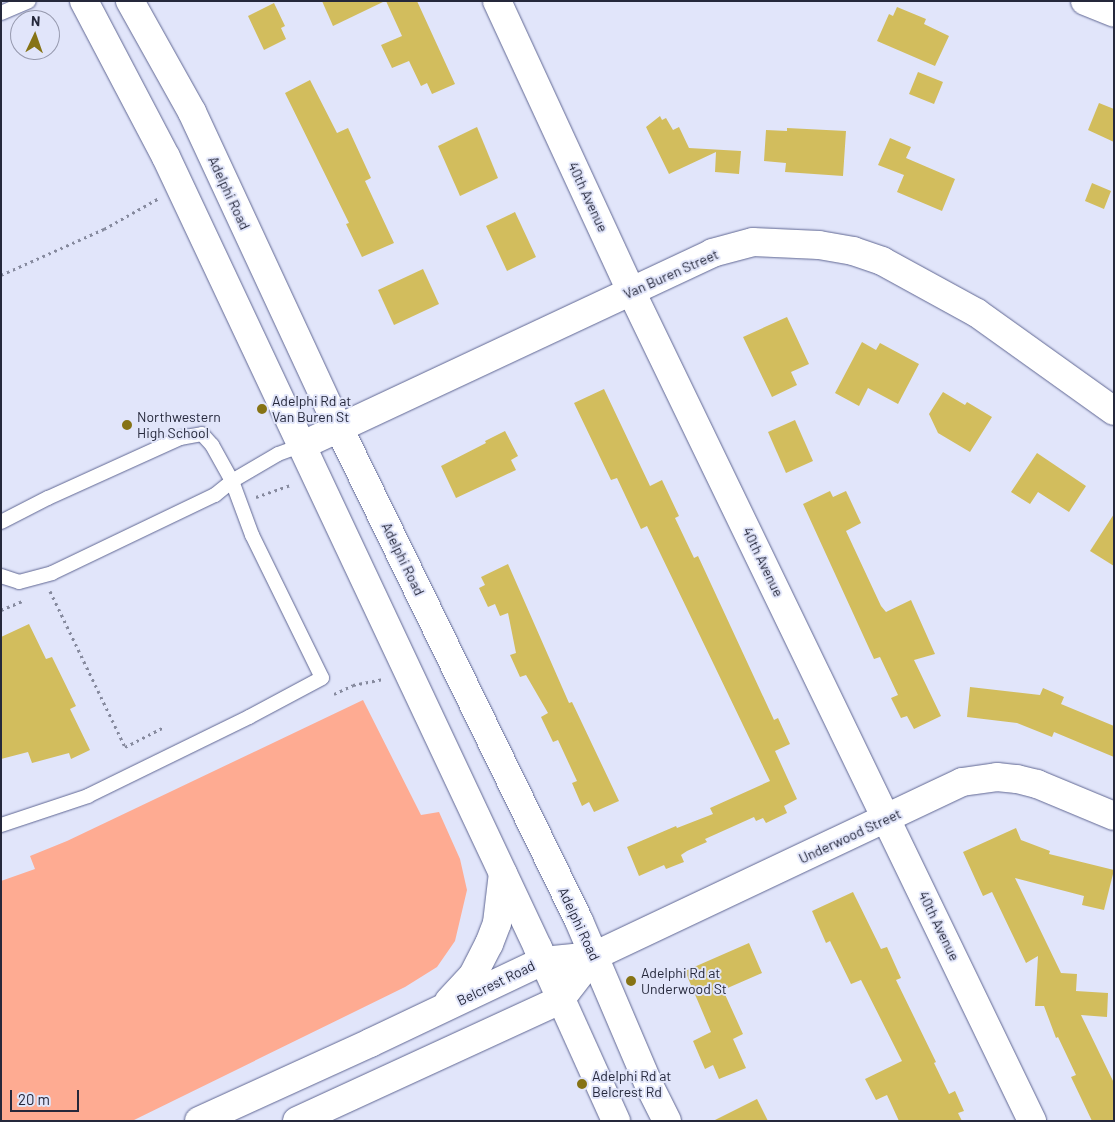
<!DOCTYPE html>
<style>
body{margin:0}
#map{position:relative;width:1115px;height:1122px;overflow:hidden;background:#e1e5fa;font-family:Barlow,sans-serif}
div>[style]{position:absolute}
.green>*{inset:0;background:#feab92}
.building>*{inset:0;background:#d2bd5d}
.path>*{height:3px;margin-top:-1.5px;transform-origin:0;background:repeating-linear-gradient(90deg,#868a9e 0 2.5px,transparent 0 6.5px)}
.roads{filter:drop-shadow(0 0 1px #606793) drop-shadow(0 0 1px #606793)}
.service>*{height:14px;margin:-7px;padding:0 7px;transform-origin:7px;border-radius:7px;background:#fff}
.minor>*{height:28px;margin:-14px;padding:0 14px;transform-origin:14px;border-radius:14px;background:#fff}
.secondary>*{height:28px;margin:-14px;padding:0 14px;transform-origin:14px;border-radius:14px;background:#fff}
.dots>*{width:14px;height:14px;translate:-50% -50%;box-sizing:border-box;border:2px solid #e1e5fa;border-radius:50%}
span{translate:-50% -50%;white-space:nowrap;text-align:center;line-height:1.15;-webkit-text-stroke:4px #e1e5fa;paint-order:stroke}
.street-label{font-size:14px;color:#25283b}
.poi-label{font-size:14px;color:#25283b}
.left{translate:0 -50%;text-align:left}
.frame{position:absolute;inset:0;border:2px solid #25283b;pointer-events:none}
.north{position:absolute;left:10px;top:10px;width:50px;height:50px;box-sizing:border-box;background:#e1e5fa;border:1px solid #9699ae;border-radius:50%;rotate:3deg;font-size:14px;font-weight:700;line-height:20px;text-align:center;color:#25283b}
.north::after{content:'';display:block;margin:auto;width:18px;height:22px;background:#867315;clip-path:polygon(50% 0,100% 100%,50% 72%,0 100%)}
.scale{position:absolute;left:10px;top:1090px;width:69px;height:22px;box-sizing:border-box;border:2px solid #25283b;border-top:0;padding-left:6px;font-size:15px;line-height:18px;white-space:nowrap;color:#25283b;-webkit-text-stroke:4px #e1e5fa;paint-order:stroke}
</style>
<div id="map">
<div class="green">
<div style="clip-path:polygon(363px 700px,421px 815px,439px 812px,460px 859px,467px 890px,455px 941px,437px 967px,405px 987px,132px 1121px,1px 1121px,1px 881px,35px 869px,30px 856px,67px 841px)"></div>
</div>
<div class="building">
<div style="clip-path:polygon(322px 1px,385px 1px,333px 26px)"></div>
<div style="clip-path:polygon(386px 1px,417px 1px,455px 84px,432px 94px,427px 83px,421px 86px,409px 61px,392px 68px,381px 45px,402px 36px)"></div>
<div style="clip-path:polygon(274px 3px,285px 26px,281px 28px,286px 39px,264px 50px,248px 16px)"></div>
<div style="clip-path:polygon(897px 7px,926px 19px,924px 24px,949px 36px,935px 66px,877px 41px,889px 14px,893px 16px)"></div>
<div style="clip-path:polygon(918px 72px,943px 82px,934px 104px,909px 94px)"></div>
<div style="clip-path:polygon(310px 80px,337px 133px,348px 128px,371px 178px,365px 181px,394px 243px,362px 257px,346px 224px,349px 223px,285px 93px)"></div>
<div style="clip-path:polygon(1099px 103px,1114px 109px,1114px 142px,1088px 130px)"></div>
<div style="clip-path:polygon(660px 116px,662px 120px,666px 118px,673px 130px,679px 127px,689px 148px,741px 151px,739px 174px,715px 172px,716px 152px,669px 174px,646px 127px)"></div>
<div style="clip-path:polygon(477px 127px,498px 178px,460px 196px,438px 146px)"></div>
<div style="clip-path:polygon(787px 128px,846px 131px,843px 176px,785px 172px,786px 163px,764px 161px,766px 130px,787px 131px)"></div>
<div style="clip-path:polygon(890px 138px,911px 147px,906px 158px,955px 179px,942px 211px,897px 192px,904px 175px,878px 165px)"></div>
<div style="clip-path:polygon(1092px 183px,1111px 191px,1104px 209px,1085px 201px)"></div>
<div style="clip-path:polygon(515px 212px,536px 257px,507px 271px,486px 226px)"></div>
<div style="clip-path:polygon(423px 269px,439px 304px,394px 325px,378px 290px)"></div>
<div style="clip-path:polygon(787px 317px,809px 364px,791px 372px,797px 385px,772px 397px,743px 337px)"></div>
<div style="clip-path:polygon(862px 342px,876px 350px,880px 343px,919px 364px,898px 404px,868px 388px,859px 406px,835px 393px)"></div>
<div style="clip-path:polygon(604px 389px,650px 486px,662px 480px,679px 516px,675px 518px,694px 558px,698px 556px,774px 720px,778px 718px,790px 744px,775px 751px,797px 799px,784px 806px,787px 813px,766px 823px,763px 818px,756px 821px,754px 817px,705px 839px,707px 842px,687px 851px,681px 855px,684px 862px,666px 869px,664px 865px,639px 876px,627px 847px,676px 826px,677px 828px,713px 814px,710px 808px,770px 781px,647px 526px,641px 529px,617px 478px,611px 480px,574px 403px)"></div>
<div style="clip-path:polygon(943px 392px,965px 405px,967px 402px,992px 417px,970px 452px,938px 433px,929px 414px)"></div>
<div style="clip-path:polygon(795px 420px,813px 461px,786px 473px,768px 432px)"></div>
<div style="clip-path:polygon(505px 431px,518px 456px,511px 460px,516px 470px,456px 498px,441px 466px,486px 443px,485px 441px)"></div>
<div style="clip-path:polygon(1037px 453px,1086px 486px,1069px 512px,1038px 492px,1030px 504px,1011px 492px)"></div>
<div style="clip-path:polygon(830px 491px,833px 497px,846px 491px,861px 523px,846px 531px,881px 606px,886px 612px,911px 600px,935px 654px,914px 660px,941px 716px,914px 729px,907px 716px,901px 718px,891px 698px,898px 695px,880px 657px,874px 659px,803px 504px)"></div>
<div style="clip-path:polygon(1114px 514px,1114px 566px,1090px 551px)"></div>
<div style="clip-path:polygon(508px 564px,569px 703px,572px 702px,619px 801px,594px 812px,589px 802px,582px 806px,572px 783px,577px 781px,558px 740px,553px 742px,541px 717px,548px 713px,526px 675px,520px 677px,510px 655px,516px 653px,508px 613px,500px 616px,495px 604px,488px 607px,479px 588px,485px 585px,481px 577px)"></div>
<div style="clip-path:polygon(29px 624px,46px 659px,52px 657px,76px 706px,70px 709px,90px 750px,71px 759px,69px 753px,32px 763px,28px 752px,1px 759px,1px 637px)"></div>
<div style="clip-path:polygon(970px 687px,1040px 695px,1043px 688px,1064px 697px,1061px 704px,1114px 726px,1114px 757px,1054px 732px,1052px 737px,1017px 723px,967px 717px)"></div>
<div style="clip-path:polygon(1016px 828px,1021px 840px,1050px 851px,1049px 854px,1114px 870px,1104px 910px,1082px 905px,1084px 896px,1015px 878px,1061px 973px,1077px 974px,1076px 991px,1108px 993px,1107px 1017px,1081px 1015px,1114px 1083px,1114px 1121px,1092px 1121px,1071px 1077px,1076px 1075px,1058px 1037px,1056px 1038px,1044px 1006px,1035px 1006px,1038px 956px,1026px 963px,992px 892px,983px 896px,963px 852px)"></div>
<div style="clip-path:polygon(853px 892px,881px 949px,887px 947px,901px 978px,896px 980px,936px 1062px,934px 1063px,949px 1094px,955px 1091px,964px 1111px,958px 1113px,962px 1121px,899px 1121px,887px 1095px,876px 1100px,865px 1079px,902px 1061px,861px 980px,851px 984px,830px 941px,826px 943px,812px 911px)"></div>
<div style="clip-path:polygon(749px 943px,762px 973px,723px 990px,743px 1034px,733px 1039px,746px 1068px,719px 1079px,713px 1065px,705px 1069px,693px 1041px,711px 1032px,685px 971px)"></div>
<div style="clip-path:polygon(757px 1099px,768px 1121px,713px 1121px)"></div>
</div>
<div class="path">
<div style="left:1px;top:275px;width:113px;rotate:-24.1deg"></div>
<div style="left:104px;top:229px;width:63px;rotate:-29.4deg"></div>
<div style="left:256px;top:497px;width:37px;rotate:-19deg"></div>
<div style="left:50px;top:591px;width:173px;rotate:64.3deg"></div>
<div style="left:125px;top:747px;width:42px;rotate:-27.2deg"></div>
<div style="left:1px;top:610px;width:23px;rotate:-23deg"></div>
<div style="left:334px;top:694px;width:21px;rotate:-25deg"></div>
<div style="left:353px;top:685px;width:31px;rotate:-11deg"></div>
</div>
<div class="roads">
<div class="service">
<div style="left:1px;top:13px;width:30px;rotate:-23deg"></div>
<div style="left:1px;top:522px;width:53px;rotate:-27.1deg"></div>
<div style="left:48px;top:498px;width:145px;rotate:-24.4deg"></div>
<div style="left:180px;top:438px;width:22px;rotate:-10deg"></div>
<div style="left:202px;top:434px;width:15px;rotate:48deg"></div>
<div style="left:212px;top:445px;width:41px;rotate:60.9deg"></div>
<div style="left:232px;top:481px;width:58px;rotate:69.7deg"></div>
<div style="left:252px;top:535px;width:159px;rotate:63.9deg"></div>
<div style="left:322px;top:678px;width:83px;rotate:151.9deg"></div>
<div style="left:249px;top:717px;width:179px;rotate:153.9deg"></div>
<div style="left:88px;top:796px;width:92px;rotate:161.6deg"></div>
<div style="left:1px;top:576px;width:19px;rotate:18deg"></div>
<div style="left:19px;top:582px;width:34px;rotate:-15deg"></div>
<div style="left:52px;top:573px;width:181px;rotate:-25.6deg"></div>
<div style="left:215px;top:495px;width:22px;rotate:-39deg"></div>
<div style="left:232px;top:481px;width:53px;rotate:-30.4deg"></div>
<div style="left:278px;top:454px;width:27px;rotate:-20deg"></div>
</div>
<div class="minor">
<div style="left:497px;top:1px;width:319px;rotate:65.2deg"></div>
<div style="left:631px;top:291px;width:922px;rotate:64.21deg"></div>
<div style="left:1085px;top:1px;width:31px;rotate:22deg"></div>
<div style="left:303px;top:445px;width:452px;rotate:-25.1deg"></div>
<div style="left:712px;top:253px;width:42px;rotate:-15deg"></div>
<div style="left:753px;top:242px;width:66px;rotate:2.6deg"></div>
<div style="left:819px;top:245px;width:35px;rotate:10deg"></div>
<div style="left:853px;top:251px;width:31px;rotate:19deg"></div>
<div style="left:882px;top:261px;width:108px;rotate:28.7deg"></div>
<div style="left:977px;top:313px;width:168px;rotate:35.6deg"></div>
<div style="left:594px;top:956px;width:407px;rotate:-25.3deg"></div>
<div style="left:962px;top:782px;width:35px;rotate:-8deg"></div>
<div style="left:997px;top:777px;width:20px;rotate:6deg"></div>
<div style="left:1017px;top:779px;width:21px;rotate:14deg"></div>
<div style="left:1037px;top:784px;width:83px;rotate:22.6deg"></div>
</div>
<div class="secondary">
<div style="left:84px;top:1px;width:176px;rotate:62.3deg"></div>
<div style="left:166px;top:157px;width:874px;rotate:64.81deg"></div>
<div style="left:538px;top:948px;width:190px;rotate:65.7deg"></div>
<div style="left:130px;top:1px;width:127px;rotate:60.8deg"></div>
<div style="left:192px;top:112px;width:349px;rotate:65.1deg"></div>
<div style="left:339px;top:428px;width:548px;rotate:64.04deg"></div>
<div style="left:579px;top:921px;width:178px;rotate:66.9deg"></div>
<div style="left:649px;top:1085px;width:40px;rotate:63.4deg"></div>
<div style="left:449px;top:1001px;width:35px;rotate:-47deg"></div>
<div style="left:473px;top:975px;width:35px;rotate:-63deg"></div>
<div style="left:489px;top:944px;width:22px;rotate:-69deg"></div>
<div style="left:497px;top:923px;width:50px;rotate:-83.2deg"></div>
<div style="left:199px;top:1121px;width:188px;rotate:-24.5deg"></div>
<div style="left:370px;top:1043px;width:191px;rotate:-25.4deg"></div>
<div style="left:543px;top:961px;width:51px;rotate:-5.6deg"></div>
<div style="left:297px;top:1121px;width:289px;rotate:-24.7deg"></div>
<div style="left:560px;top:1000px;width:56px;rotate:-52.3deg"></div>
</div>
</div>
<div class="dots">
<div style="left:262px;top:409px;background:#867315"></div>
<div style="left:127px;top:425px;background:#867315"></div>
<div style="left:631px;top:981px;background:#867315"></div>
<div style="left:582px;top:1084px;background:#867315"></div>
</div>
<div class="street-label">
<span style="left:229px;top:193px;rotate:65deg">Adelphi Road</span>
<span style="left:588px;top:197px;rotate:65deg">40th Avenue</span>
<span style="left:671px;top:274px;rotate:-24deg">Van Buren Street</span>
<span style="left:403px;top:559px;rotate:64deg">Adelphi Road</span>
<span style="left:763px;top:562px;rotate:64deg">40th Avenue</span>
<span style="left:850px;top:836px;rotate:-25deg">Underwood Street</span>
<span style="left:579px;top:924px;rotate:65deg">Adelphi Road</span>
<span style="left:939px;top:926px;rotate:64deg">40th Avenue</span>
<span style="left:496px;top:983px;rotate:-26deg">Belcrest Road</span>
</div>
<div class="poi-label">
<span class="left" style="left:272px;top:409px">Adelphi Rd at<br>Van Buren St</span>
<span class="left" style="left:137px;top:425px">Northwestern<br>High School</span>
<span class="left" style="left:641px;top:981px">Adelphi Rd at<br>Underwood St</span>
<span class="left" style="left:592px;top:1084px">Adelphi Rd at<br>Belcrest Rd</span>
</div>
<div class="frame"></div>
<div class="north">N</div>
<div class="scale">20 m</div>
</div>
